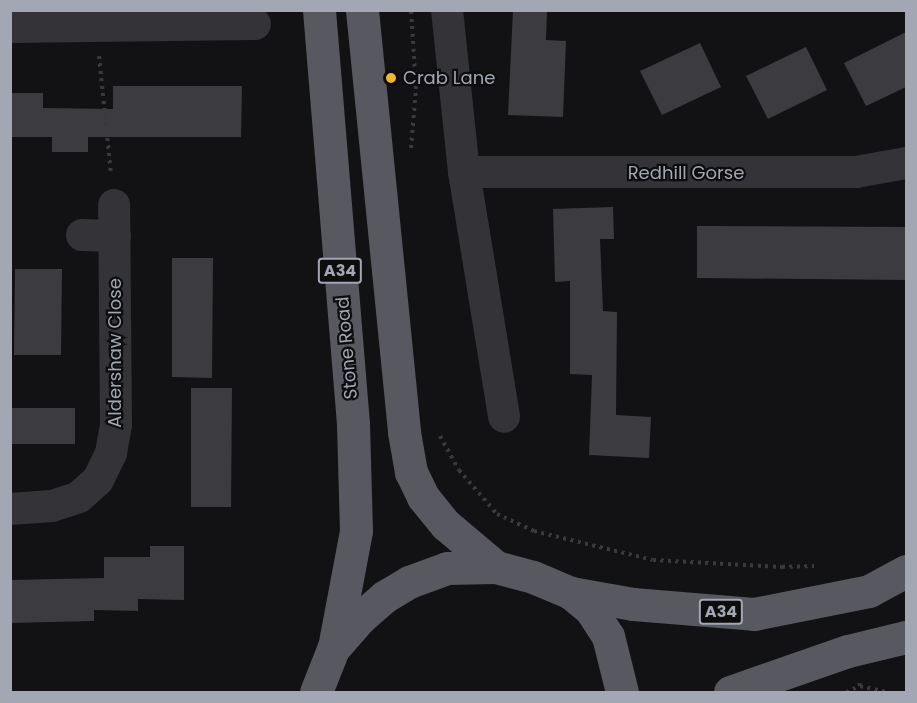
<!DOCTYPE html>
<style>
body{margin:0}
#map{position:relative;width:917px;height:703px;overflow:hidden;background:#121113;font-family:Poppins,sans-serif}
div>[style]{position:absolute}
.building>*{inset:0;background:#3c3c40}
.path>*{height:4px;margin-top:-2px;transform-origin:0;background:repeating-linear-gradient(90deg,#393a3f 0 3px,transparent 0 7.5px)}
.minor>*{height:32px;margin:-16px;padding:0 16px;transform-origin:16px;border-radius:16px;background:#333338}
.trunk>*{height:33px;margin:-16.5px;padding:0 16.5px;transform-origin:16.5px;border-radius:16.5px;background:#575860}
.dots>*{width:16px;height:16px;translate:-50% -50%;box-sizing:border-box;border:3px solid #0d0d0e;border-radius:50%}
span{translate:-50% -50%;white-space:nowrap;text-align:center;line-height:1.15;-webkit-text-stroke:4.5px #0d0d0e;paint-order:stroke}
.shield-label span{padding:2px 4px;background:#0d0d0e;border:2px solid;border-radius:4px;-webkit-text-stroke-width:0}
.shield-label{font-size:16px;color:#a3a7b4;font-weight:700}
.poi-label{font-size:18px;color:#a3a7b4}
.left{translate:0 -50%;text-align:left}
.street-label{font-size:18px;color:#a3a7b4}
.frame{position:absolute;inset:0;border:12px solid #a3a7b4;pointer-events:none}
</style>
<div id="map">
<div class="building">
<div style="clip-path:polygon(513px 10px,547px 10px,546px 40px,566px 41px,563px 117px,508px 115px)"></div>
<div style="clip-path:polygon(906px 32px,906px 87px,866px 106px,844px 63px)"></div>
<div style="clip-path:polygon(700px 43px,721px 87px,662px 115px,640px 71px)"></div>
<div style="clip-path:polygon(806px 47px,827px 90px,768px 119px,746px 76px)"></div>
<div style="clip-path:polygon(113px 86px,242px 86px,241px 137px,88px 137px,88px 152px,52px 152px,52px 137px,10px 137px,10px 93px,43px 93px,43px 108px,113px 109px)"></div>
<div style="clip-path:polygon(613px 207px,614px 239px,600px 239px,603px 311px,617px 312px,616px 415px,651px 417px,649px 458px,589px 455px,592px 375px,570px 374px,570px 281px,555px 282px,553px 209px)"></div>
<div style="clip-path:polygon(697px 226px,906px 227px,906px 280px,697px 278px)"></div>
<div style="clip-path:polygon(172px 258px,213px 258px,212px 378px,172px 377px)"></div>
<div style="clip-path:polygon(15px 269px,62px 269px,61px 355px,14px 355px)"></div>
<div style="clip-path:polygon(191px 388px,232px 388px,231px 507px,191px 507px)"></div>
<div style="clip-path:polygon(10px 408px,75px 408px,75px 444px,10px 444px)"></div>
<div style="clip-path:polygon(150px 546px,184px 546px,184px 600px,138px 599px,138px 611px,94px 610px,94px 621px,10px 623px,10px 580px,104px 578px,104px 557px,150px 557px)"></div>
</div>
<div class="path">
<div style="left:99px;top:56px;width:119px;rotate:84.2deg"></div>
<div style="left:411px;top:148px;width:59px;rotate:-85.2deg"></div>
<div style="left:416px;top:89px;width:79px;rotate:-93.6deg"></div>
<div style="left:440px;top:436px;width:39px;rotate:61deg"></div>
<div style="left:459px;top:470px;width:58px;rotate:49.2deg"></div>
<div style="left:497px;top:514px;width:41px;rotate:24.7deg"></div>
<div style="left:534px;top:531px;width:122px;rotate:13.7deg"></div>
<div style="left:653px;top:560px;width:129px;rotate:3.1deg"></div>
<div style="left:782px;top:567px;width:32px;rotate:-2deg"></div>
<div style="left:860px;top:686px;width:28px;rotate:13deg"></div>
<div style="left:846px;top:692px;width:15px;rotate:-23deg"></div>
<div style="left:860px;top:686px;width:5px;rotate:-101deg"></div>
</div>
<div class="minor">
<div style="left:447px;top:10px;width:163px;rotate:84deg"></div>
<div style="left:464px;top:172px;width:248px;rotate:80.7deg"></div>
<div style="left:10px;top:27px;width:245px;rotate:-0.7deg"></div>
<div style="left:464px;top:172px;width:392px"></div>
<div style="left:856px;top:172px;width:51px;rotate:-10.2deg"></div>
<div style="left:82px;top:235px;width:33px;rotate:2deg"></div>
<div style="left:10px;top:509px;width:42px;rotate:-4.1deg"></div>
<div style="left:52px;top:506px;width:28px;rotate:-18deg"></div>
<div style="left:79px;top:497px;width:25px;rotate:-42deg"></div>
<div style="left:98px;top:480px;width:30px;rotate:-64deg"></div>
<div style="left:111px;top:453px;width:28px;rotate:-80deg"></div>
<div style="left:116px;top:425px;width:220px;rotate:-90.5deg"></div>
</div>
<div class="trunk">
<div style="left:319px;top:10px;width:415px;rotate:85.3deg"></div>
<div style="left:353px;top:424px;width:107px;rotate:88.4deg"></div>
<div style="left:356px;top:531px;width:118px;rotate:100.7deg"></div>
<div style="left:362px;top:10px;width:424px;rotate:84.3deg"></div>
<div style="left:404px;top:432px;width:41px;rotate:80.1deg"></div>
<div style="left:411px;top:472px;width:28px;rotate:64deg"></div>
<div style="left:423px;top:497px;width:36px;rotate:51deg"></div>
<div style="left:446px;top:525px;width:65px;rotate:40deg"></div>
<div style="left:571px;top:593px;width:26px;rotate:40deg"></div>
<div style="left:591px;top:610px;width:31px;rotate:57deg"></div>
<div style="left:608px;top:636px;width:58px;rotate:76deg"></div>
<div style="left:316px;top:692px;width:46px;rotate:-68.4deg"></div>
<div style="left:333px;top:649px;width:41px;rotate:-48.9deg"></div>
<div style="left:360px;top:618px;width:32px;rotate:-41deg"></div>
<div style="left:384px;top:597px;width:29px;rotate:-31deg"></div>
<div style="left:409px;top:582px;width:40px;rotate:-20.2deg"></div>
<div style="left:447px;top:568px;width:49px;rotate:-1.2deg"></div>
<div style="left:496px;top:567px;width:38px;rotate:15deg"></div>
<div style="left:533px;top:577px;width:41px;rotate:22.8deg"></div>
<div style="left:571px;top:593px;width:63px;rotate:10.1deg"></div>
<div style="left:633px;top:604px;width:121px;rotate:4.7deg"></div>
<div style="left:754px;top:614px;width:117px;rotate:-11.3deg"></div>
<div style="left:869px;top:591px;width:42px;rotate:-28.4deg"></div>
<div style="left:730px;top:692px;width:125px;rotate:-19.2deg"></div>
<div style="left:848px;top:651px;width:60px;rotate:-13.6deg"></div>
</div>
<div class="dots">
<div style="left:391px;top:78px;background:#f2b52b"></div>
</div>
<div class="shield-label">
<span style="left:340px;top:271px">A34</span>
<span style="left:721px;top:612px">A34</span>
</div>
<div class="poi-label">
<span class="left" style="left:403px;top:78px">Crab Lane</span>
</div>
<div class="street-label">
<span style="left:686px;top:173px">Redhill Gorse</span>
<span style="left:347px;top:348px;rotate:-95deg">Stone Road</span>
<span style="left:115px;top:353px;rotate:-90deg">Aldershaw Close</span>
</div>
<div class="frame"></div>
</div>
